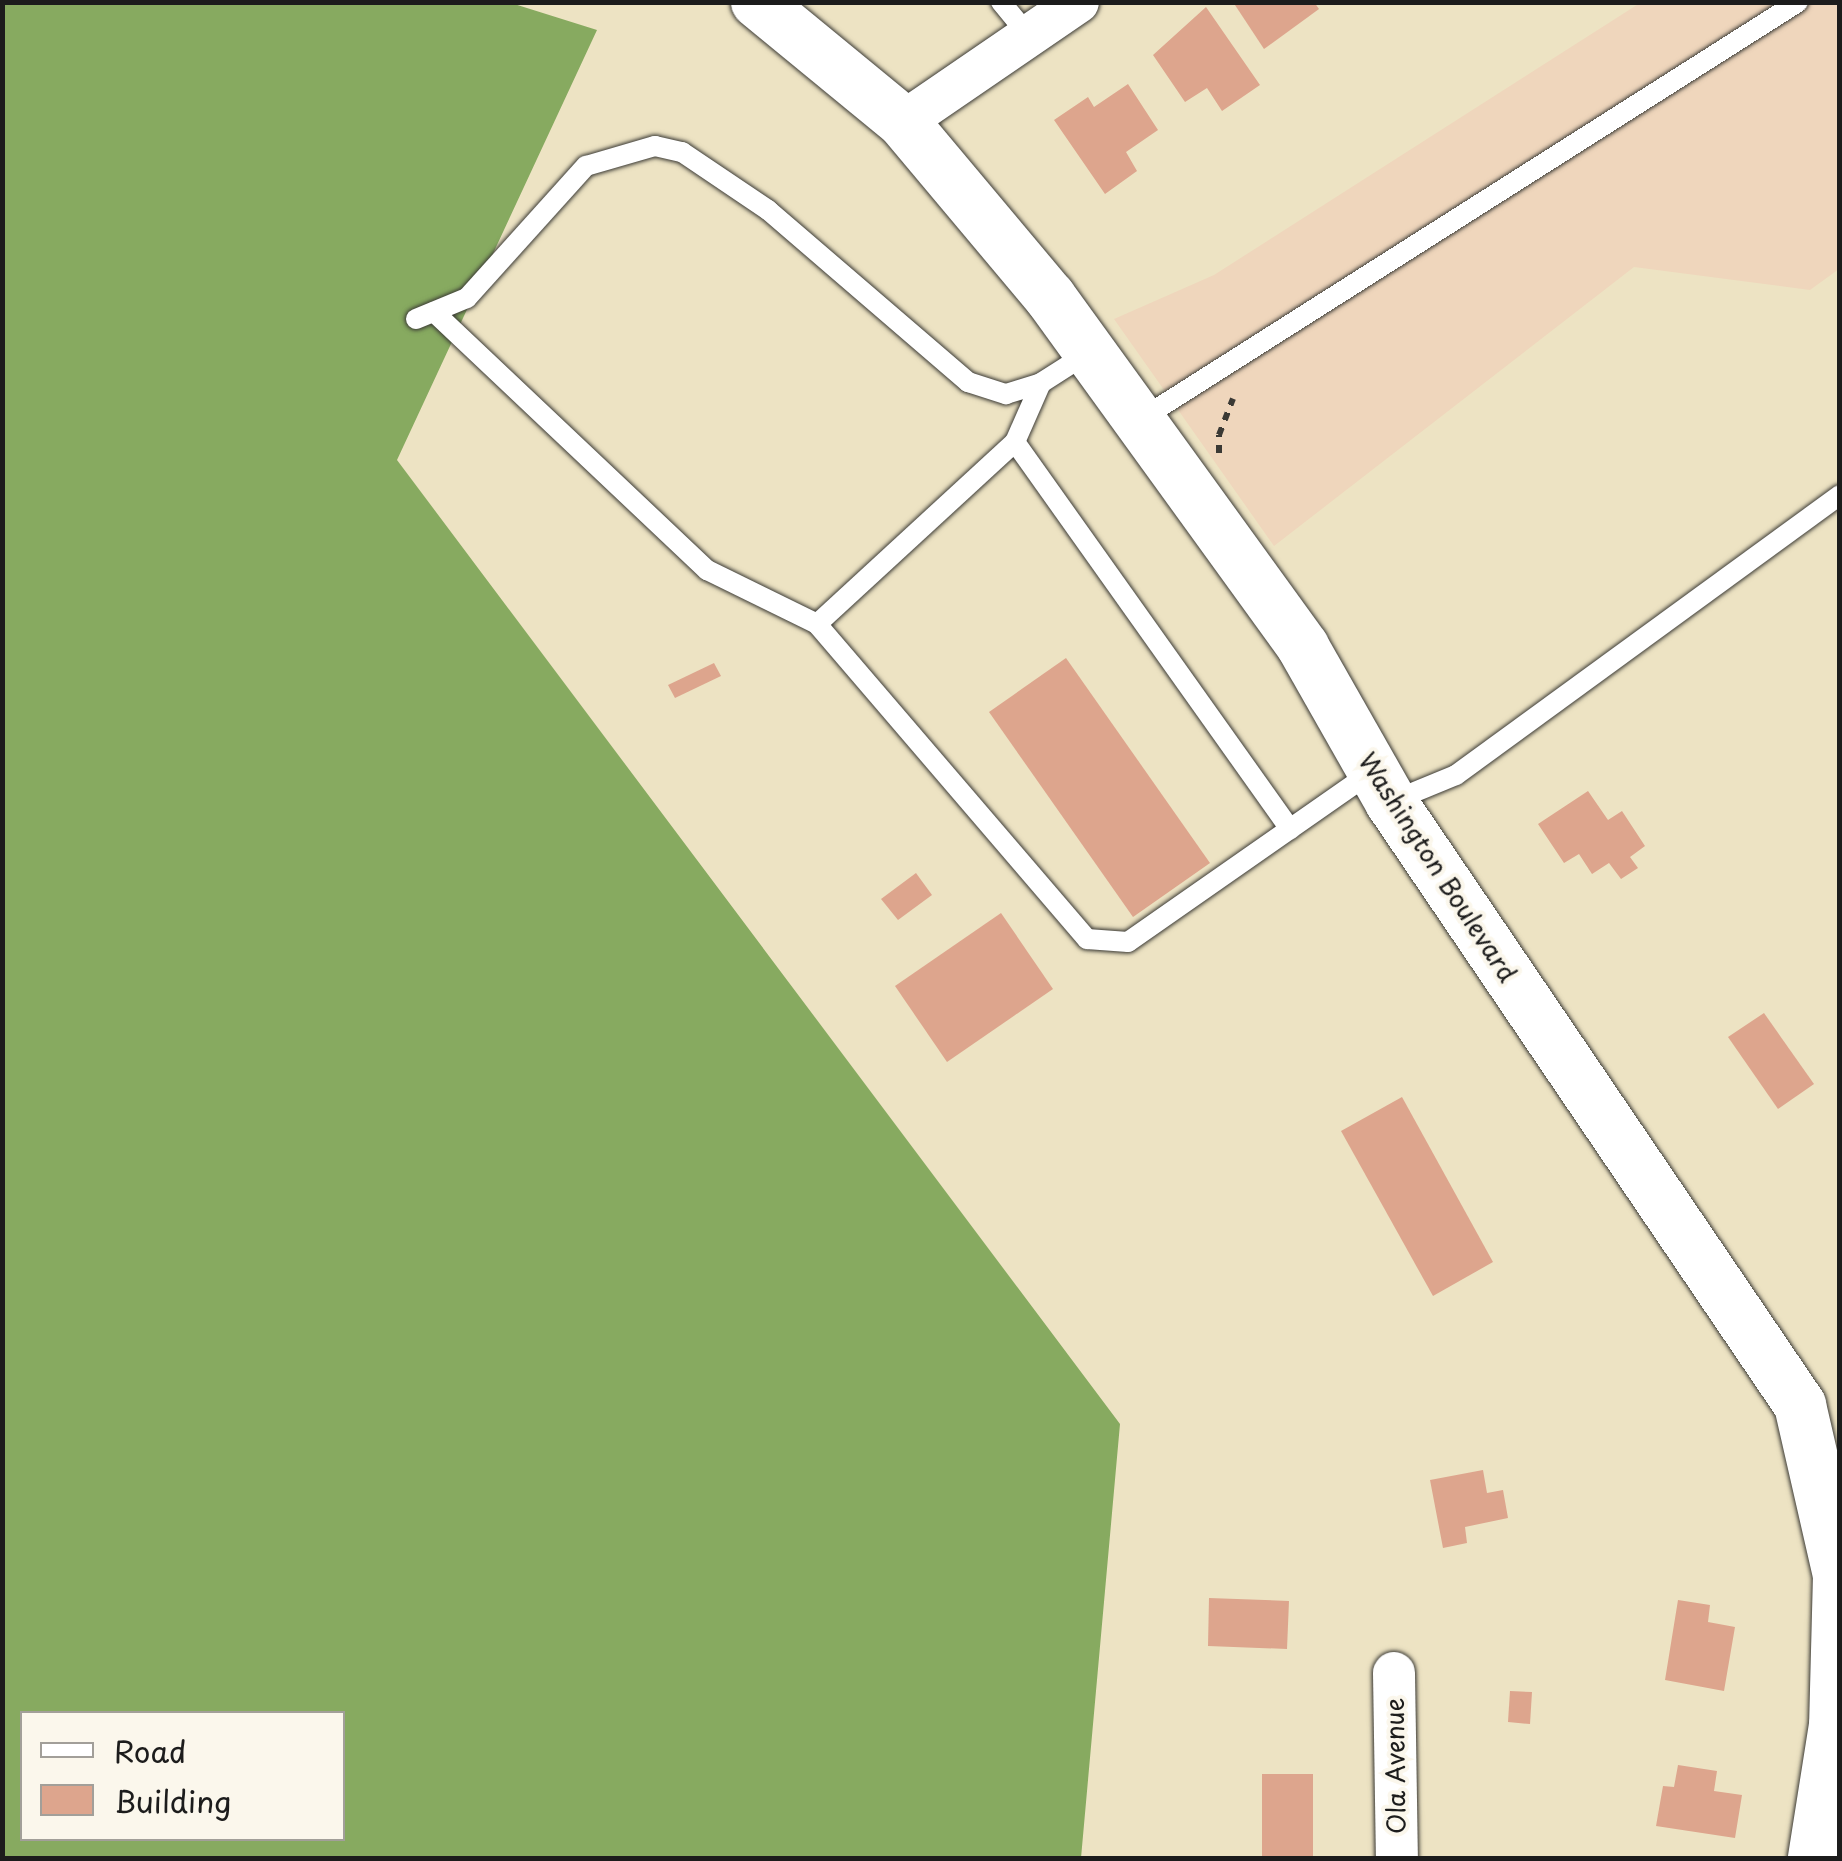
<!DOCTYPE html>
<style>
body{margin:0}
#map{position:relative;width:1842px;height:1861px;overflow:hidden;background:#ede3c3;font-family:"Playpen Sans",sans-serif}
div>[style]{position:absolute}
.built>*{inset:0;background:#efd6bc}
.forest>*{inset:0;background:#87aa60}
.building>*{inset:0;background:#dda58d}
.path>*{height:6px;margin-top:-3px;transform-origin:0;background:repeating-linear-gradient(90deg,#3b3a35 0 8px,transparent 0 16px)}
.roads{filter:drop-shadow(0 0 2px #3b3a35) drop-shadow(0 0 2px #3b3a35)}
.service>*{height:20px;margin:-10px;padding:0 10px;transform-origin:10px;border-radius:10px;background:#fff}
.minor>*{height:42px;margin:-21px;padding:0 21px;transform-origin:21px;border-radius:21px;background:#fff}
.tertiary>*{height:52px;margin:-26px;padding:0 26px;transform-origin:26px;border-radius:26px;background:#fff}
span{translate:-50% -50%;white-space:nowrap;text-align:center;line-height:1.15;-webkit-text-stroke:8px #fbf7ec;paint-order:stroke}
.street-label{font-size:25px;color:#1c1c1c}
.frame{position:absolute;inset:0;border:5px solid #1c1c1c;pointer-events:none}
.legend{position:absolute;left:20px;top:1711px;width:325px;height:130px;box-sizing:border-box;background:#fbf7ec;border:2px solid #a29f99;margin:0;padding:12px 18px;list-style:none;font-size:30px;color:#1c1c1c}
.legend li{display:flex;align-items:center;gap:20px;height:50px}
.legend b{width:50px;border:2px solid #a29f99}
</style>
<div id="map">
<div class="built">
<div style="clip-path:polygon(1640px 3px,1839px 3px,1839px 269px,1810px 290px,1634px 267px,1274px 546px,1114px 319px,1214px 275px)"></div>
</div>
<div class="forest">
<div style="clip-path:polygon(evenodd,3px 3px,511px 3px,597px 30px,397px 460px,1120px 1424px,1081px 1858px,3px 1858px,3px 3px,22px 1714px,342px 1714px,342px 1838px,22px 1838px,22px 1714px)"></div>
</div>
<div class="building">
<div style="clip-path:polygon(1233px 2px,1314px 2px,1319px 9px,1264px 49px)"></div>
<div style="clip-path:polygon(1206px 7px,1260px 85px,1222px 111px,1207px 88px,1185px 102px,1153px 55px)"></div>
<div style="clip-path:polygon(1128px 84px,1158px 130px,1126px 152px,1137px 171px,1105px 194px,1054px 120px,1088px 97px,1094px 107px)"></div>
<div style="clip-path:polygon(1066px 658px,1210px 863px,1133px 917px,989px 712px)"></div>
<div style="clip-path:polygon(714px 663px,721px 676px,675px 698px,668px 685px)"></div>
<div style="clip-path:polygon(1588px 791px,1608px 820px,1622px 811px,1645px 846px,1630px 857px,1638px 868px,1621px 879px,1609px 863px,1592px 874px,1579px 854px,1564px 863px,1538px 824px)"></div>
<div style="clip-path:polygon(916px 873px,932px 895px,898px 920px,881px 899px)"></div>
<div style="clip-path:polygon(1001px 913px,1053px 989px,947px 1062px,895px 986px)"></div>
<div style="clip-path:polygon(1764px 1013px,1814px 1084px,1778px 1109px,1728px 1037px)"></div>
<div style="clip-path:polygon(1402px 1097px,1493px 1262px,1433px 1296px,1341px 1131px)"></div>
<div style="clip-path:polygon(1483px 1470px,1487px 1493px,1503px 1490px,1508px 1518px,1465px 1527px,1467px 1543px,1443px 1548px,1430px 1480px)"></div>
<div style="clip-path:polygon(1209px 1598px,1289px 1601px,1287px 1649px,1208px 1646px)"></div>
<div style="clip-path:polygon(1678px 1600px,1710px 1605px,1708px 1622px,1735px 1627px,1724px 1691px,1665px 1680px)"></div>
<div style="clip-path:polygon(1510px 1691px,1532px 1692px,1530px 1724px,1508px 1722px)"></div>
<div style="clip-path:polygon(1678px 1765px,1717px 1771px,1714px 1791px,1742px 1795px,1735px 1838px,1656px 1826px,1663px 1786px,1674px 1787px)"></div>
<div style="clip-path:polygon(1262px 1774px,1313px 1774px,1313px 1858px,1262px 1858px)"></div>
</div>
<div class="path">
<div style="left:1219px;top:453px;width:18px;rotate:-90deg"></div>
<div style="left:1219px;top:435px;width:39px;rotate:-69deg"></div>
</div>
<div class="roads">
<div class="service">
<div style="left:1001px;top:2px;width:44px;rotate:50.5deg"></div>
<div style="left:434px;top:312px;width:376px;rotate:43.4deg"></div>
<div style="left:707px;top:570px;width:123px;rotate:26.1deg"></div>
<div style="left:817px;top:624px;width:415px;rotate:49.4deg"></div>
<div style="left:1087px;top:939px;width:41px;rotate:4.2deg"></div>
<div style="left:1128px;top:942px;width:297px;rotate:-34.9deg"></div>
<div style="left:416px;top:319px;width:55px;rotate:-22.4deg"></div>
<div style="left:467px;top:298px;width:178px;rotate:-48deg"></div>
<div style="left:586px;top:166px;width:72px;rotate:-16.2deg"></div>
<div style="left:655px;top:146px;width:28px;rotate:13deg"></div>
<div style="left:682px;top:152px;width:104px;rotate:34deg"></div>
<div style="left:768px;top:210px;width:264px;rotate:40.7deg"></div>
<div style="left:968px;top:382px;width:40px;rotate:18deg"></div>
<div style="left:1006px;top:394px;width:37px;rotate:-17deg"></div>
<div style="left:1041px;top:383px;width:56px;rotate:-32.6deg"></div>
<div style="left:1141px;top:419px;width:778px;rotate:-32.4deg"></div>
<div style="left:1015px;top:442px;width:475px;rotate:54.6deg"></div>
<div style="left:817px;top:624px;width:269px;rotate:-42.6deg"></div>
<div style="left:1015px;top:442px;width:64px;rotate:-66.2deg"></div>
<div style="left:1393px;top:801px;width:68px;rotate:-22.4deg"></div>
<div style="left:1456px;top:775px;width:475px;rotate:-36.1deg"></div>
</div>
<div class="minor">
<div style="left:903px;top:122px;width:212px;rotate:-34.4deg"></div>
<div style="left:1394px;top:1673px;width:185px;rotate:89.1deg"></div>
</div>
<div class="tertiary">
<div style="left:757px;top:2px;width:189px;rotate:39.4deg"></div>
<div style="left:903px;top:122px;width:229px;rotate:50deg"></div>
<div style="left:1050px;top:297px;width:432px;rotate:54.1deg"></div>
<div style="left:1303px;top:647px;width:178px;rotate:60.4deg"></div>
<div style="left:1391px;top:802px;width:729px;rotate:55.85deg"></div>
<div style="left:1800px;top:1405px;width:174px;rotate:77.1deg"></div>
<div style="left:1839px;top:1575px;width:150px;rotate:91.5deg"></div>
<div style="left:1835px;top:1725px;width:135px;rotate:99deg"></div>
</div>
</div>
<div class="street-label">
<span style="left:1438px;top:867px;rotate:57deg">Washington Boulevard</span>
<span style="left:1395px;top:1766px;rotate:-91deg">Ola Avenue</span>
</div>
<div class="frame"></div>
<ul class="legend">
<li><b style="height:12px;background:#fff"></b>Road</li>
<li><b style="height:28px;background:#dda58d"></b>Building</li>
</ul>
</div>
